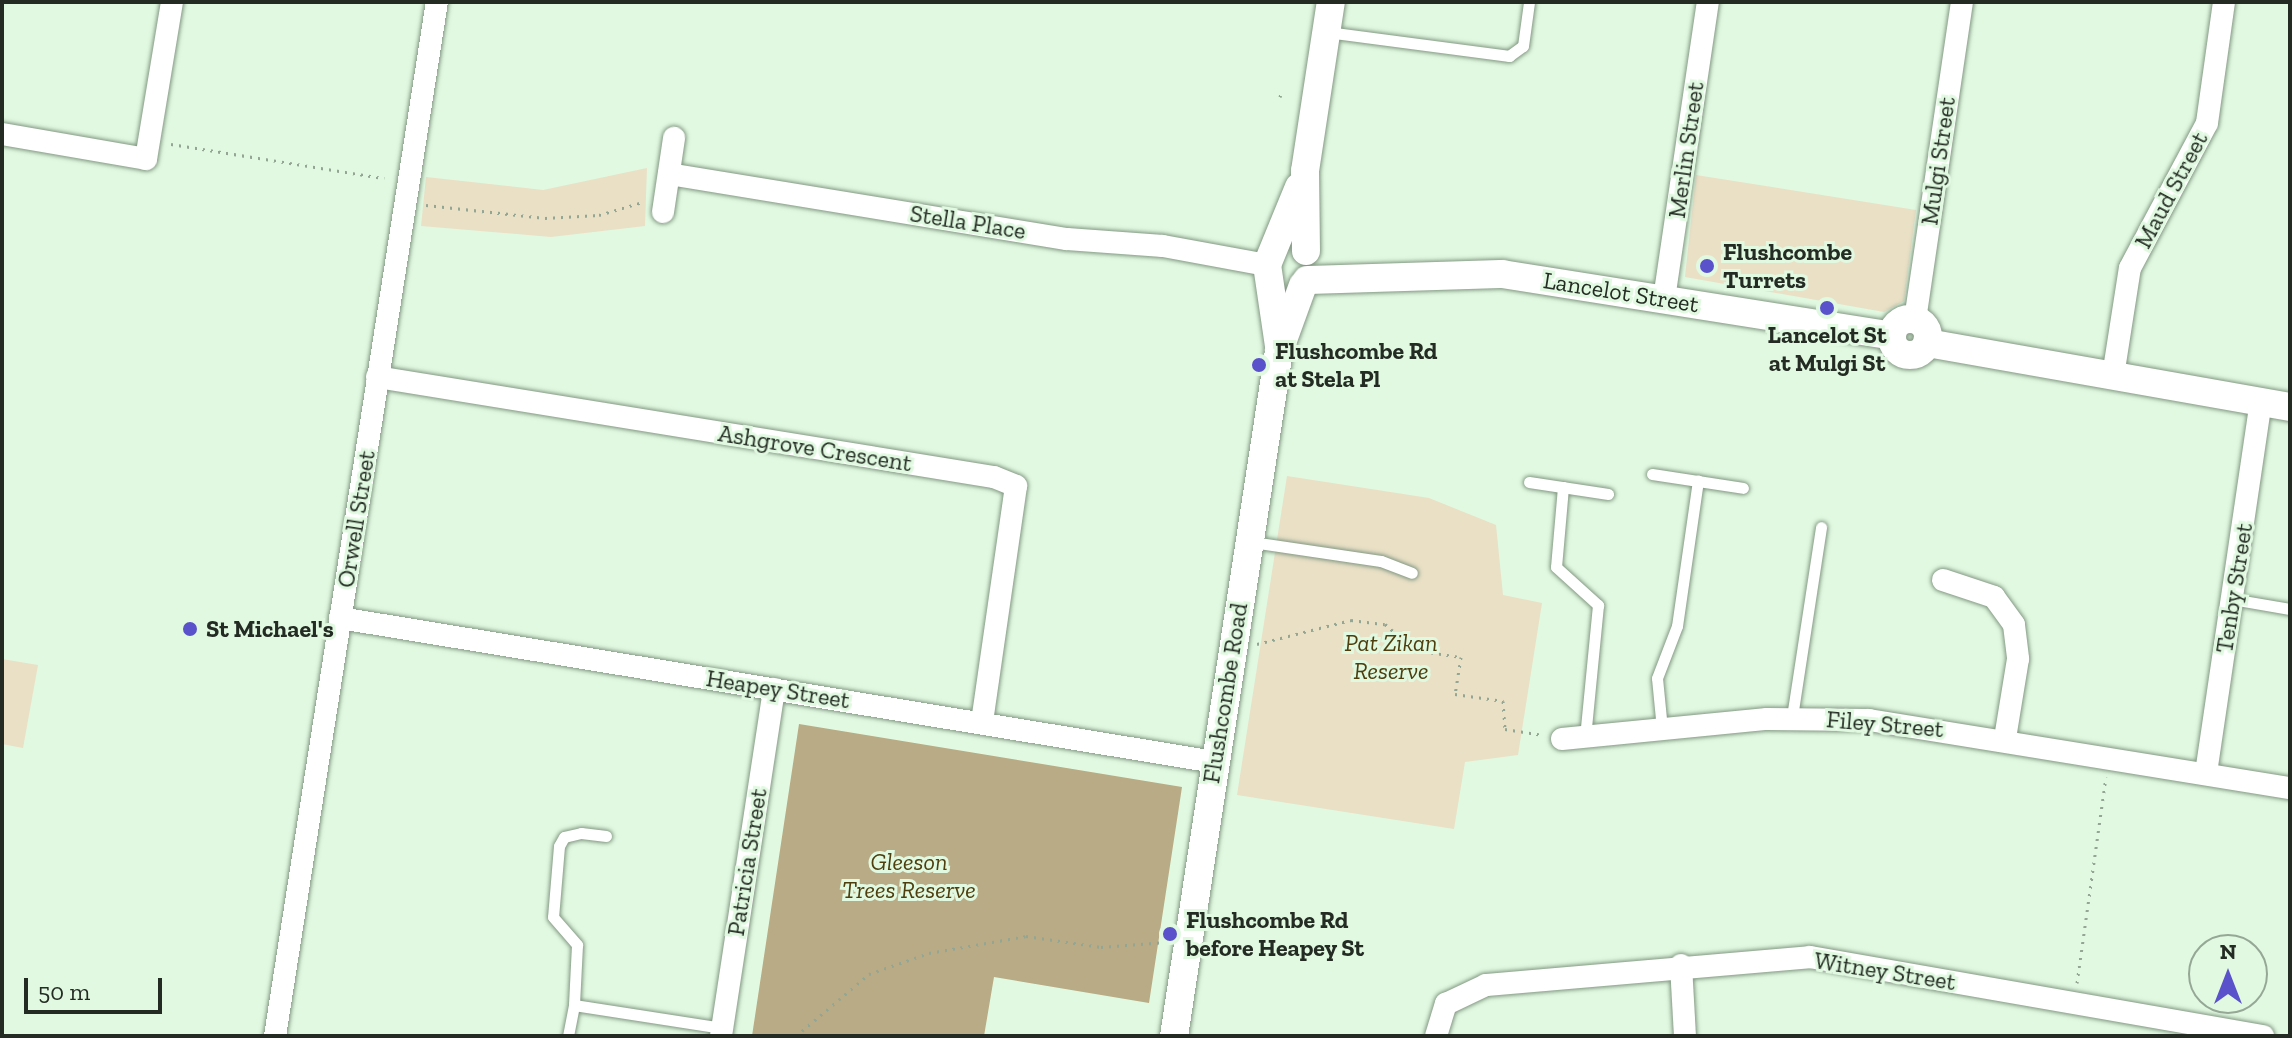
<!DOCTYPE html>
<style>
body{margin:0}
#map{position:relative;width:2292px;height:1038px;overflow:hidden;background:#e1f9e1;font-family:"Zilla Slab",serif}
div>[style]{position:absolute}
.green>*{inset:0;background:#e9e0c6}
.forest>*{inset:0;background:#b8ab85}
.path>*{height:3px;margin-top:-1.5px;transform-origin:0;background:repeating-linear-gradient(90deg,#93a593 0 2px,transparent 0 8px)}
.roads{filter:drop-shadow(0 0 2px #839883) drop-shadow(0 0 2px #839883)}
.service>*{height:11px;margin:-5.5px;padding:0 5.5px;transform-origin:5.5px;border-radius:5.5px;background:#fff}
.minor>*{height:22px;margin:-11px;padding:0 11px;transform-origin:11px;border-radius:11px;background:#fff}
.tertiary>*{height:28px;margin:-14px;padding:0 14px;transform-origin:14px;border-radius:14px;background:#fff}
.tertiary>.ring{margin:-14px;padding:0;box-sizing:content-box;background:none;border:28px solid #fff;border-radius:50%}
.dots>*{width:22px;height:22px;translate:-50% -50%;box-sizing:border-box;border:4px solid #e1f9e1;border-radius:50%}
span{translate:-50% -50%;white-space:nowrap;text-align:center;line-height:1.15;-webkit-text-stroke:6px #e1f9e1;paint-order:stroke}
.street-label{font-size:24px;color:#232b23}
.poi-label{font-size:24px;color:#232b23;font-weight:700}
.left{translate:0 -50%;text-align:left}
.park-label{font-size:24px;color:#4e3e0e;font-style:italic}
.frame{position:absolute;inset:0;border:4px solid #232b23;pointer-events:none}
.north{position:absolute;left:2188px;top:934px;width:80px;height:80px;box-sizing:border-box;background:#e1f9e1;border:2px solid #95a795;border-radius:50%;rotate:0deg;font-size:22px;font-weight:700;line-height:32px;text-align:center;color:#232b23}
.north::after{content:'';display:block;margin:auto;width:28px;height:36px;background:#5a52ca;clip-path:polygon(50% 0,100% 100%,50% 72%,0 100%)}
.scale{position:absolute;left:24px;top:978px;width:138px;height:36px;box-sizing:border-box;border:4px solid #232b23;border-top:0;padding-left:10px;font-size:24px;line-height:28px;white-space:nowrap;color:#232b23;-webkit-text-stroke:6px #e1f9e1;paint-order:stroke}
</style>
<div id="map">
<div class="green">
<div style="clip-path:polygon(647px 168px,645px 226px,551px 237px,421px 226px,426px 177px,543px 190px)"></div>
<div style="clip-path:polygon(1696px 175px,1916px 210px,1904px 301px,1884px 312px,1685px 277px)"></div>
<div style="clip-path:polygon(1287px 476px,1429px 498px,1496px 525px,1503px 595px,1542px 603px,1518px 755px,1465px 762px,1454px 829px,1237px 795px)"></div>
<div style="clip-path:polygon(2px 659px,38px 665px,23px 748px,2px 744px)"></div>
</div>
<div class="forest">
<div style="clip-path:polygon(799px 724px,1182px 787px,1149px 1003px,994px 977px,984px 1036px,752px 1036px)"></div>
</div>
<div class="path">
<div style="left:1280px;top:97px;width:7px;rotate:-74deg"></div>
<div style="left:171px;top:144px;width:216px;rotate:9.1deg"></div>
<div style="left:426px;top:205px;width:120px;rotate:6.2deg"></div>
<div style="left:545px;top:218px;width:54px;rotate:-3.2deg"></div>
<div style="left:599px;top:215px;width:46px;rotate:-16.5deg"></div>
<div style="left:1257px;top:644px;width:97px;rotate:-14.3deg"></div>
<div style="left:1351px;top:620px;width:34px;rotate:7deg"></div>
<div style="left:1385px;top:624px;width:40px;rotate:41deg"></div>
<div style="left:1415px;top:650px;width:47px;rotate:8.7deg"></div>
<div style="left:1461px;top:657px;width:37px;rotate:99deg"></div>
<div style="left:1455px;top:694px;width:49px;rotate:8.3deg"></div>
<div style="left:1503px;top:701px;width:28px;rotate:86deg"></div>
<div style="left:1505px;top:729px;width:37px;rotate:9deg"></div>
<div style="left:2077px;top:983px;width:208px;rotate:-82deg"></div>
<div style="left:796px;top:1036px;width:96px;rotate:-40.3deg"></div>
<div style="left:869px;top:974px;width:64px;rotate:-19.3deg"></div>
<div style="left:929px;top:953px;width:98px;rotate:-9.9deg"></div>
<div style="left:1026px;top:936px;width:76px;rotate:8.3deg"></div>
<div style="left:1101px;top:947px;width:65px;rotate:-4.4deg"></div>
</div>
<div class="roads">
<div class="service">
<div style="left:1327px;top:32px;width:184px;rotate:7.5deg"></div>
<div style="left:1509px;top:56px;width:17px;rotate:-36deg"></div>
<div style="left:1523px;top:46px;width:44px;rotate:-82.2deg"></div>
<div style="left:1652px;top:474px;width:92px;rotate:8.7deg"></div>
<div style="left:1529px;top:482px;width:80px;rotate:8.6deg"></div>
<div style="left:1563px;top:487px;width:80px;rotate:95deg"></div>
<div style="left:1556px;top:567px;width:57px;rotate:42.1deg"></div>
<div style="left:1598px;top:605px;width:133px;rotate:95.6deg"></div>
<div style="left:1252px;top:542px;width:130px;rotate:8.4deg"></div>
<div style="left:1381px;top:561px;width:33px;rotate:21deg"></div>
<div style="left:2232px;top:599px;width:59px;rotate:9.8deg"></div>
<div style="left:1792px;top:717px;width:192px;rotate:-81.3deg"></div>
<div style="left:1662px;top:729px;width:51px;rotate:-95.6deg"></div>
<div style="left:1657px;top:678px;width:56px;rotate:-69deg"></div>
<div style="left:1677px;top:626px;width:147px;rotate:-81.8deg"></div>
<div style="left:606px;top:836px;width:25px;rotate:-173deg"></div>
<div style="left:581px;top:833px;width:17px;rotate:167deg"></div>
<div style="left:564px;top:837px;width:10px;rotate:119deg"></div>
<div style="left:559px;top:846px;width:71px;rotate:94.8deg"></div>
<div style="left:553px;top:917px;width:37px;rotate:49deg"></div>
<div style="left:577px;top:945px;width:60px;rotate:92.9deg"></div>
<div style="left:574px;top:1005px;width:150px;rotate:8.8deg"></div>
<div style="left:568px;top:1036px;width:32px;rotate:-79deg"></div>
</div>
<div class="minor">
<div style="left:2px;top:134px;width:146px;rotate:9.8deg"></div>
<div style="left:146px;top:159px;width:159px;rotate:-80.6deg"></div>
<div style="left:669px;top:174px;width:403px;rotate:9.3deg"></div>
<div style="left:1067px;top:239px;width:96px;rotate:4.2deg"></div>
<div style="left:1163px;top:246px;width:106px;rotate:10.4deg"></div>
<div style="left:663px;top:212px;width:75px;rotate:-81.5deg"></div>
<div style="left:1664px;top:299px;width:300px;rotate:-81.6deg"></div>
<div style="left:1915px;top:320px;width:321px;rotate:-81.6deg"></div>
<div style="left:2113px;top:376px;width:109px;rotate:-81.1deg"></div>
<div style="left:2130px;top:268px;width:164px;rotate:-62deg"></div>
<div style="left:2207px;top:123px;width:122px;rotate:-82deg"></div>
<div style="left:377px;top:377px;width:625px;rotate:9.21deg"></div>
<div style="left:994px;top:477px;width:24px;rotate:22deg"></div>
<div style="left:1016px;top:486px;width:239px;rotate:98.2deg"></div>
<div style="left:1943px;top:580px;width:54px;rotate:18.4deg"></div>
<div style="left:1994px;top:597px;width:34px;rotate:54deg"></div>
<div style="left:2014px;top:625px;width:34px;rotate:83deg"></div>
<div style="left:2018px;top:659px;width:80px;rotate:99.3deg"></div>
<div style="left:340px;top:618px;width:887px;rotate:9.35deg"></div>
<div style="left:1562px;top:739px;width:206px;rotate:-5.6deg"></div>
<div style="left:1767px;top:719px;width:102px;rotate:0.6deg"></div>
<div style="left:1869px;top:720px;width:426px;rotate:9.2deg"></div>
<div style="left:2206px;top:773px;width:375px;rotate:-81.6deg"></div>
<div style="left:1681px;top:965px;width:71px;rotate:86.8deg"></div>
<div style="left:275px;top:1036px;width:1047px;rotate:-81.1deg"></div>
<div style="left:721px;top:1036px;width:351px;rotate:-81.3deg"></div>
<div style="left:1436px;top:1036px;width:34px;rotate:-73deg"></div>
<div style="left:1446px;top:1004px;width:44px;rotate:-25.4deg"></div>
<div style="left:1486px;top:985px;width:325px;rotate:-4.9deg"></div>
<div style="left:1810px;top:957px;width:460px;rotate:9.9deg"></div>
</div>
<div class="tertiary">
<div style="left:1306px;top:251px;width:80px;rotate:-90.7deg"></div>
<div style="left:1305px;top:171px;width:171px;rotate:-81.3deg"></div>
<div style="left:1307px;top:280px;width:195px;rotate:-1.8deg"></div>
<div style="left:1502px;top:274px;width:395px;rotate:9deg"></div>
<div class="ring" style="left:1892px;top:319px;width:8px;height:8px"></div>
<div style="left:1927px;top:343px;width:369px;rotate:10deg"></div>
<div style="left:1279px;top:346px;width:82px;rotate:-98.4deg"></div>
<div style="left:1267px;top:265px;width:84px;rotate:-67.7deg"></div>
<div style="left:1174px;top:1036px;width:693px;rotate:-81.29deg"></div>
<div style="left:1279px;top:351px;width:70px;rotate:-70deg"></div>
</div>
</div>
<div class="dots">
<div style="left:1707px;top:266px;background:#5a52ca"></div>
<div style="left:1827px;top:308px;background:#5a52ca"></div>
<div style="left:1259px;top:365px;background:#5a52ca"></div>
<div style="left:190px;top:629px;background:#5a52ca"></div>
<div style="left:1170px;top:934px;background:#5a52ca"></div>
</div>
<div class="street-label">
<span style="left:1686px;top:150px;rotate:-82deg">Merlin Street</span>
<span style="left:1938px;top:161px;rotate:-82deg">Mulgi Street</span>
<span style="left:2171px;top:190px;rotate:-62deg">Maud Street</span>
<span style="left:968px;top:222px;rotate:9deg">Stella Place</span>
<span style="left:1621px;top:292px;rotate:9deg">Lancelot Street</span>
<span style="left:815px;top:448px;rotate:9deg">Ashgrove Crescent</span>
<span style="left:356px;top:519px;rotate:-81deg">Orwell Street</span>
<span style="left:2234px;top:588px;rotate:-81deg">Tenby Street</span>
<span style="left:778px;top:689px;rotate:9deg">Heapey Street</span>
<span style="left:1225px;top:693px;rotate:-81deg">Flushcombe Road</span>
<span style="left:1885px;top:724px;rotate:5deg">Filey Street</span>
<span style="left:747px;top:862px;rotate:-81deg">Patricia Street</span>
<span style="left:1885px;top:971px;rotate:9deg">Witney Street</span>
</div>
<div class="poi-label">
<span class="left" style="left:1723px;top:266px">Flushcombe<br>Turrets</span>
<span style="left:1827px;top:349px">Lancelot St<br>at Mulgi St</span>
<span class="left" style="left:1275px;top:365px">Flushcombe Rd<br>at Stela Pl</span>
<span class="left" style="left:206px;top:629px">St Michael's</span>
<span class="left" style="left:1186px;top:934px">Flushcombe Rd<br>before Heapey St</span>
</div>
<div class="park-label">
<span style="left:1391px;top:657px">Pat Zikan<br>Reserve</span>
<span style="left:909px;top:876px">Gleeson<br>Trees Reserve</span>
</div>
<div class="frame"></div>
<div class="north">N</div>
<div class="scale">50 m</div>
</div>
